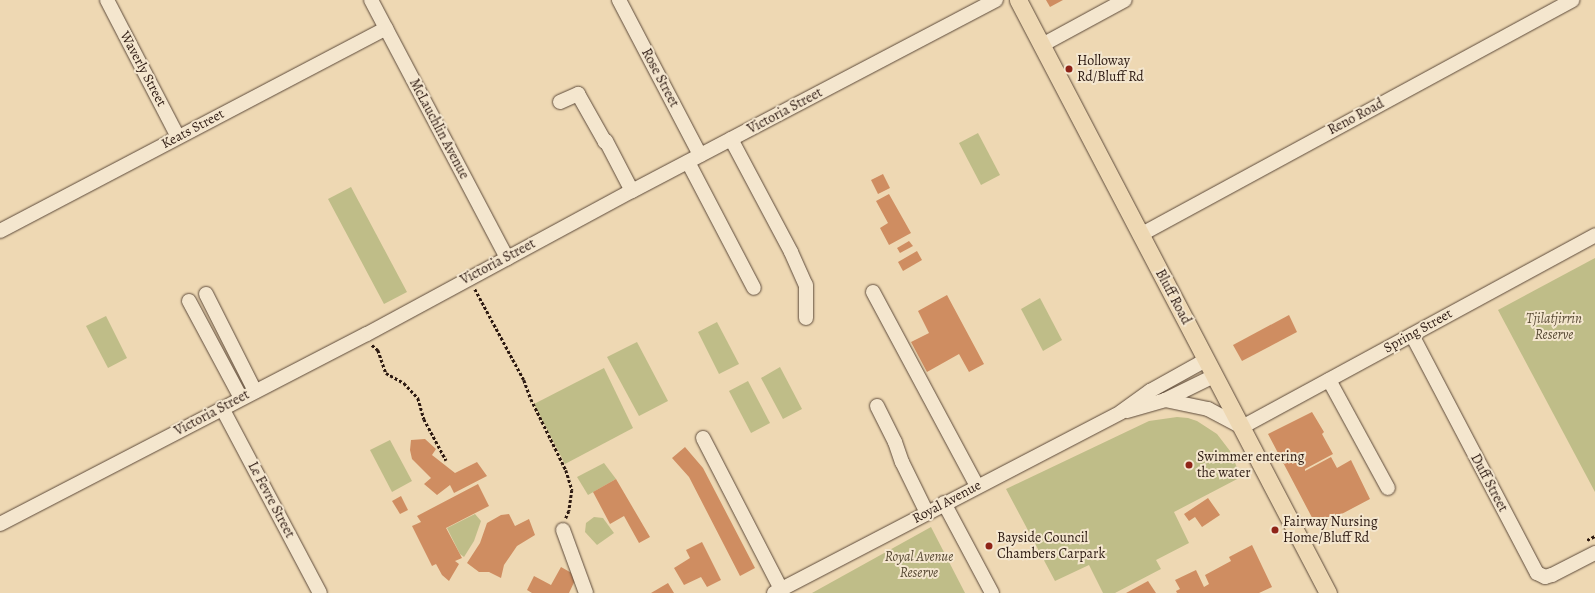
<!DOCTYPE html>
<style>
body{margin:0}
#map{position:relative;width:1595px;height:593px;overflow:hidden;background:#eed8b3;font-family:Alegreya,serif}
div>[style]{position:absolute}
.green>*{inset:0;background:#bfbd88}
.building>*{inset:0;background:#cf8d61}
.path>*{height:2.5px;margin-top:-1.25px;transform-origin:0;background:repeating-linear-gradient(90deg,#2d1a12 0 3px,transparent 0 5px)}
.roads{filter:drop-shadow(0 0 1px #5d4a3a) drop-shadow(0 0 1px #5d4a3a)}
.minor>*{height:14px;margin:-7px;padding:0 7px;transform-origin:7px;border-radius:7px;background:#f4e6ce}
.major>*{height:17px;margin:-8.5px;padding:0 8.5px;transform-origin:8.5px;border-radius:8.5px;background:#eed8b3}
.dots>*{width:11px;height:11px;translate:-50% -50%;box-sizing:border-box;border:2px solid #f4e6ce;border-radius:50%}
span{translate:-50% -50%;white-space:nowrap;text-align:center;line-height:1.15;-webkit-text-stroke:4px #f4e6ce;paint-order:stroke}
.poi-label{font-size:14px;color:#2d1a12}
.left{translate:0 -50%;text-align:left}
.street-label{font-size:14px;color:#2d1a12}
.park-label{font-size:14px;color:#594b35;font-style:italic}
</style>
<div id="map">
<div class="green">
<div style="clip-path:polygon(978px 133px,1000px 175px,981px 185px,959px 143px)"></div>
<div style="clip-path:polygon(351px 187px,407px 292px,384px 304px,328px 199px)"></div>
<div style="clip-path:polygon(1595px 258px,1595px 492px,1498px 310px)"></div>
<div style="clip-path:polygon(1040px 298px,1062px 340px,1043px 351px,1021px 309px)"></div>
<div style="clip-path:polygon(106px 316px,127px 358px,108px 368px,86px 326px)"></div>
<div style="clip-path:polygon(717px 322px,739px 364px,719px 374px,698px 332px)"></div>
<div style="clip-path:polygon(637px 342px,668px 401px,639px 416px,607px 357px)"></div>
<div style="clip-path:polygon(780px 367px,802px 409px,783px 419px,761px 378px)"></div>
<div style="clip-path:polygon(604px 368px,633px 428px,565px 464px,534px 404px)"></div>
<div style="clip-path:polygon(748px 381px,770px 423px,751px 433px,729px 391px)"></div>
<div style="clip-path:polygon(1177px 417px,1188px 418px,1197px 421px,1217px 434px,1230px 451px,1241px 477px,1174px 512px,1189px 543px,1156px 560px,1161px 569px,1115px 593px,1103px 593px,1089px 565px,1055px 581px,1006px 489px,1149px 421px)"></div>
<div style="clip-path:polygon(390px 440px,412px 481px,392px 492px,370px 450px)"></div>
<div style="clip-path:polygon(604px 463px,616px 479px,588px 495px,577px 477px)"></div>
<div style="clip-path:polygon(475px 514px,481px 521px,474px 541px,464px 557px,460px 554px,447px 528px)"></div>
<div style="clip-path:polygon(594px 517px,603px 518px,614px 533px,597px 545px,585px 532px,586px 523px)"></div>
<div style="clip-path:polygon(931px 527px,965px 593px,812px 593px)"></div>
</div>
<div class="building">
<div style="clip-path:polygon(1046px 0,1063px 0,1050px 7px)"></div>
<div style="clip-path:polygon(883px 174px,890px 188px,878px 194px,871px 180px)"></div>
<div style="clip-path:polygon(889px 194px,911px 233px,889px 245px,880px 228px,888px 223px,876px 201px)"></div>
<div style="clip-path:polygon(909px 241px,913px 246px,900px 253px,897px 248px)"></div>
<div style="clip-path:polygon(917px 251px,922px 260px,903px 271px,898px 262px)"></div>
<div style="clip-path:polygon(947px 295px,984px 364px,969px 372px,959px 354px,927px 372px,911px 342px,929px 333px,918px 311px)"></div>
<div style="clip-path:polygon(1289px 315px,1297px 332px,1242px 361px,1233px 345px)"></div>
<div style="clip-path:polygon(1312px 412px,1324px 432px,1322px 434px,1333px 454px,1305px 469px,1305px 471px,1331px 457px,1337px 468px,1351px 460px,1370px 499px,1317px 527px,1268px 434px)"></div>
<div style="clip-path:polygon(425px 439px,436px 449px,432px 455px,455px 473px,477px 462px,487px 476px,454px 493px,450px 485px,437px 495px,424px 484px,431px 478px,412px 459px,410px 450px,411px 440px)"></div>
<div style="clip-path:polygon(685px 447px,703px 468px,755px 568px,740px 576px,689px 477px,672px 458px)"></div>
<div style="clip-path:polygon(616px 479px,650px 537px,639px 543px,624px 516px,610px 524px,593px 492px)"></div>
<div style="clip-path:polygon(478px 484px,489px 506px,446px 528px,462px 558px,455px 561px,459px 564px,449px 581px,442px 575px,436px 564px,432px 566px,412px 526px,421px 522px,417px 516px)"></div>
<div style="clip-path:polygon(401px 496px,408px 510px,400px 514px,392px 501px)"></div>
<div style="clip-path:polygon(1208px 498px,1220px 515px,1202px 527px,1195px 517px,1189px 521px,1184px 514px)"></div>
<div style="clip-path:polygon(509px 514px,515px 526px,529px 519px,535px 535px,517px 546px,504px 565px,501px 578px,489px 572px,479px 572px,467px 563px,480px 543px,487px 523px,501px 515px)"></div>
<div style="clip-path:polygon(702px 542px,721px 580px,707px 587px,701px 577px,684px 585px,674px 568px,690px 558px,686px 550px)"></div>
<div style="clip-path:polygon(1252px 545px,1272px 587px,1259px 593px,1177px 593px,1176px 591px,1180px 589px,1175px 580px,1196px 570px,1204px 587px,1209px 584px,1205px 575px,1231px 561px,1229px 557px)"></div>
<div style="clip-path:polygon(561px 567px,577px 576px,569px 593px,532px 593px,527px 590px,534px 576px,551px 585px)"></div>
<div style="clip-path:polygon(1148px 581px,1156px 593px,1126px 593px)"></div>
<div style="clip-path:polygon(668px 583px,674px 593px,651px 593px)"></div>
</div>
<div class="path">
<div style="left:475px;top:289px;width:103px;rotate:61.7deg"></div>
<div style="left:524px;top:380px;width:20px;rotate:70deg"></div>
<div style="left:531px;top:399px;width:79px;rotate:63.8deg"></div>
<div style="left:566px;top:470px;width:21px;rotate:73deg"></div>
<div style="left:572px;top:490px;width:21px;rotate:98deg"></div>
<div style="left:569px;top:511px;width:8px;rotate:113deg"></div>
<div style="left:372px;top:345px;width:8px;rotate:40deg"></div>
<div style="left:378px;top:350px;width:24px;rotate:71deg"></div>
<div style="left:386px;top:373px;width:21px;rotate:29deg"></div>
<div style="left:404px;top:383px;width:21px;rotate:47deg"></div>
<div style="left:418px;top:398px;width:22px;rotate:74deg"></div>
<div style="left:424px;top:419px;width:47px;rotate:61.8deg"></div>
<div style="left:1587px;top:540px;width:9px;rotate:-27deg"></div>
</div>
<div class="roads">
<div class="minor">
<div style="left:107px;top:0;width:154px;rotate:62.6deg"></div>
<div style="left:371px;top:0;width:292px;rotate:62.2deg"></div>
<div style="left:619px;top:0;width:175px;rotate:62.4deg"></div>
<div style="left:1042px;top:45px;width:94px;rotate:-28.5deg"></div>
<div style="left:560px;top:102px;width:20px;rotate:-24deg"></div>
<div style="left:578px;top:94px;width:55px;rotate:60.6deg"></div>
<div style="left:605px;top:142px;width:1px;rotate:-45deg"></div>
<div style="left:606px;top:141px;width:56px;rotate:62.5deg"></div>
<div style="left:731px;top:139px;width:128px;rotate:62deg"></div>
<div style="left:791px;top:252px;width:36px;rotate:66deg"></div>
<div style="left:806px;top:285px;width:33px;rotate:90deg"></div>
<div style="left:688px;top:162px;width:142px;rotate:62.4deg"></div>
<div style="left:0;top:231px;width:436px;rotate:-27.7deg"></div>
<div style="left:1140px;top:235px;width:492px;rotate:-28.5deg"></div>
<div style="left:873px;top:292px;width:220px;rotate:61.8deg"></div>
<div style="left:206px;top:294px;width:109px;rotate:63.2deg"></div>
<div style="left:189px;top:301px;width:110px;rotate:61.8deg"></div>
<div style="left:1412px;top:335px;width:269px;rotate:62.3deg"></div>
<div style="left:1537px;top:573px;width:9px;rotate:27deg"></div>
<div style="left:1545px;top:577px;width:7px;rotate:-16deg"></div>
<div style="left:1552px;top:575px;width:48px;rotate:-27.1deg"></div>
<div style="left:1329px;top:380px;width:123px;rotate:61.4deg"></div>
<div style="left:1165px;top:400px;width:44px;rotate:11.8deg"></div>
<div style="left:1208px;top:409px;width:38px;rotate:28deg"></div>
<div style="left:1242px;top:427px;width:402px;rotate:-28.5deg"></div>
<div style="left:877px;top:406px;width:40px;rotate:63.4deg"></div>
<div style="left:895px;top:442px;width:21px;rotate:71deg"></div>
<div style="left:902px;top:462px;width:57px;rotate:63.9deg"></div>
<div style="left:222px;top:408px;width:209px;rotate:62.1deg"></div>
<div style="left:1127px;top:411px;width:40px;rotate:-16deg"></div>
<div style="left:1165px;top:400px;width:55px;rotate:-26.1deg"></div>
<div style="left:703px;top:438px;width:170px;rotate:62.7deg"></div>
<div style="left:944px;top:503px;width:102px;rotate:61.9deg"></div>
<div style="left:0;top:524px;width:413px;rotate:-27.4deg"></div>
<div style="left:367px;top:334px;width:301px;rotate:-28.4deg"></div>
<div style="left:632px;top:191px;width:411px;rotate:-27.7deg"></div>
<div style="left:563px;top:530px;width:67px;rotate:69.9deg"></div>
<div style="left:774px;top:593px;width:391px;rotate:-27.5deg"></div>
<div style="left:1121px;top:412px;width:36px;rotate:-36deg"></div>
<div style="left:1150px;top:391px;width:64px;rotate:-29deg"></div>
</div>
<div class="major">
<div style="left:1018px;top:0;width:669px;rotate:62.4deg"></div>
</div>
</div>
<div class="dots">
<div style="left:1069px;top:69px;background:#8f2418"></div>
<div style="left:1189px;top:465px;background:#8f2418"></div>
<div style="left:1275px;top:530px;background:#8f2418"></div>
<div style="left:989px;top:546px;background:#8f2418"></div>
</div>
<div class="poi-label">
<span class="left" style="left:1077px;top:69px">Holloway<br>Rd/Bluff Rd</span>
<span class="left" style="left:1197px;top:465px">Swimmer entering<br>the water</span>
<span class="left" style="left:1283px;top:530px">Fairway Nursing<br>Home/Bluff Rd</span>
<span class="left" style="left:997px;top:546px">Bayside Council<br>Chambers Carpark</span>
</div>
<div class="street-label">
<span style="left:143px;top:69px;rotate:62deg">Waverly Street</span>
<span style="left:660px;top:78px;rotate:62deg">Rose Street</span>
<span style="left:785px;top:111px;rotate:-28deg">Victoria Street</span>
<span style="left:1356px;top:117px;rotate:-28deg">Reno Road</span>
<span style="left:193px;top:129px;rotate:-28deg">Keats Street</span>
<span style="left:439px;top:129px;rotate:62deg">McLauchlin Avenue</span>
<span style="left:498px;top:262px;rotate:-28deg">Victoria Street</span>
<span style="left:1173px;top:297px;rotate:62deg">Bluff Road</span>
<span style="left:1418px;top:331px;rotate:-29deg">Spring Street</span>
<span style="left:212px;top:413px;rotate:-28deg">Victoria Street</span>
<span style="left:1489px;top:483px;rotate:62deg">Duff Street</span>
<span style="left:271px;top:500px;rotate:62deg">Le Fevre Street</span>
<span style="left:947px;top:502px;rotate:-28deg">Royal Avenue</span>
</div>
<div class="park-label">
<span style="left:1554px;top:327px">Tjilatjirrin<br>Reserve</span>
<span style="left:919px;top:565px">Royal Avenue<br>Reserve</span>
</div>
</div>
